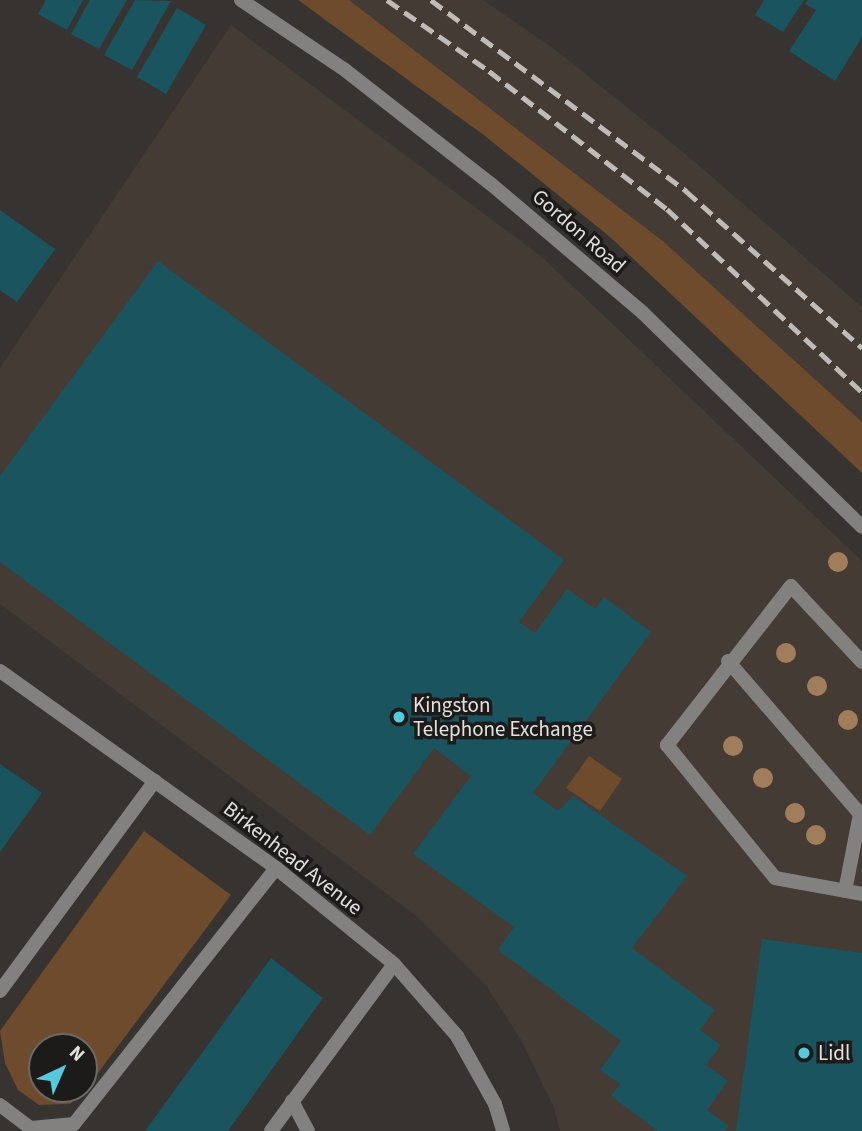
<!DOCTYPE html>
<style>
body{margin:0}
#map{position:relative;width:862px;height:1131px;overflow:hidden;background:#373330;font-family:"Source Sans 3",sans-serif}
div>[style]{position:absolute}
.built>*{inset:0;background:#443b34}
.green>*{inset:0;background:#6e4b2d}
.building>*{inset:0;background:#1a555f}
.service>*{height:14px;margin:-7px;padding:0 7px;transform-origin:7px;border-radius:7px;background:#83817f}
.minor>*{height:14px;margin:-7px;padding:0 7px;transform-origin:7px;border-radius:7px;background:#83817f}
.rail>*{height:5px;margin-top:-2.5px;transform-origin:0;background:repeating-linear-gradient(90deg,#bfbbb9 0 14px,transparent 0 21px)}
.trees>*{width:20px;height:20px;margin:-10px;border-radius:50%;background:#a27d5c}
.dots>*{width:19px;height:19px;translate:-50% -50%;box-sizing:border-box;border:4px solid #1d1b1a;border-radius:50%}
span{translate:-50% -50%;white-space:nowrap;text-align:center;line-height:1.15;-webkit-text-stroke:7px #1d1b1a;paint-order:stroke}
.street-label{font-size:21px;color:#e3e0de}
.poi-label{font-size:21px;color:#e3e0de}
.left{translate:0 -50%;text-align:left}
.north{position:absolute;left:28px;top:1033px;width:70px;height:70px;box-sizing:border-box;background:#1d1b1a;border:2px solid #6c6a68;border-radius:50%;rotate:44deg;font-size:19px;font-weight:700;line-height:28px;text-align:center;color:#e3e0de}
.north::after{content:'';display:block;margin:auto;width:24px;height:32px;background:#55cade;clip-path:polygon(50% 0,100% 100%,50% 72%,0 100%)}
</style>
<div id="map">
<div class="built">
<div style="clip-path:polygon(349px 0,483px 0,553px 48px,689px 157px,862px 307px,862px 422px,664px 242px)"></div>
<div style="clip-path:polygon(231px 25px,542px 257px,862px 561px,862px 1131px,560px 1131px,554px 1107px,521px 1040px,487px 987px,415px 915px,0 604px,0 368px)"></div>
</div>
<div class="green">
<div style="clip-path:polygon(298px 0,349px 0,664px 242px,862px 422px,862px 473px,610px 237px,485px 136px)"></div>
<div style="clip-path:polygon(589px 756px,622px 779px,600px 811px,566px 788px)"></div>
<div style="clip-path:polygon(evenodd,144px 831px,231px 895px,86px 1089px,70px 1104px,39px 1105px,18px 1090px,5px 1063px,0 1031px,144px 831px,42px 1047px,84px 1047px,84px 1089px,42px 1089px,42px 1047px)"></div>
</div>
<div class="building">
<div style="clip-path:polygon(46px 0,83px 0,67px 30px,38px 14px)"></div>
<div style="clip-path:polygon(90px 0,127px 0,99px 49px,71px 34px)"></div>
<div style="clip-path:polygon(135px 0,171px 1px,132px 70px,104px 55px)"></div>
<div style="clip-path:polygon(764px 0,804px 0,783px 32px,755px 15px)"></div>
<div style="clip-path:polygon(808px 0,862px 0,862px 37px,835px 81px,789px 51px,816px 10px,805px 4px)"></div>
<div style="clip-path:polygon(177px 8px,206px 25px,166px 94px,137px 77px)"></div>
<div style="clip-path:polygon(0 210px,55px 249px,17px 302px,0 290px)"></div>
<div style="clip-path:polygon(158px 261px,564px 560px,519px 622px,535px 633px,567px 589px,595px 609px,604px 597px,651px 632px,533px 793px,558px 811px,573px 796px,687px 876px,632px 948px,715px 1010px,700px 1030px,721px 1045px,706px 1065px,728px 1081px,707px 1110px,729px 1126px,725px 1131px,658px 1131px,611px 1096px,620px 1084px,600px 1070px,621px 1041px,498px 950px,514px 927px,413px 854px,471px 776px,434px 748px,370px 835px,0 562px,0 476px)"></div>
<div style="clip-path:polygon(0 764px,42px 793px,0 852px)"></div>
<div style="clip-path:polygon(762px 939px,862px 953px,862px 1131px,736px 1131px)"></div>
<div style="clip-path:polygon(271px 958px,323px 998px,228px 1131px,145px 1131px)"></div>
</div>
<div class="service">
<div style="left:728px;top:661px;width:202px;rotate:49.2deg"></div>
<div style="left:860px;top:814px;width:78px;rotate:101deg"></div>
<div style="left:862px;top:662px;width:104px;rotate:-133.1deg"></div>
<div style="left:791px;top:586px;width:202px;rotate:127.9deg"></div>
<div style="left:667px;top:745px;width:171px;rotate:50.9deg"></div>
<div style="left:775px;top:878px;width:88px;rotate:10.4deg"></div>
<div style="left:0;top:991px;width:261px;rotate:-53.6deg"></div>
<div style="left:292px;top:1101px;width:34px;rotate:62deg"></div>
<div style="left:0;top:1105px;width:39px;rotate:37deg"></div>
<div style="left:31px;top:1128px;width:43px;rotate:-5.3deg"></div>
<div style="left:74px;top:1124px;width:326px;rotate:-51.7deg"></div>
<div style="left:271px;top:1131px;width:207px;rotate:-53.6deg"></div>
</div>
<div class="minor">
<div style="left:241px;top:0;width:125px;rotate:33.9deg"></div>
<div style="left:345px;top:70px;width:185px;rotate:38deg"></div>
<div style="left:491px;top:184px;width:199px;rotate:40.3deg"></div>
<div style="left:643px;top:313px;width:306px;rotate:44.3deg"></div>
<div style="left:0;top:671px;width:339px;rotate:35.5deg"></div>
<div style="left:276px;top:868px;width:152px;rotate:39.1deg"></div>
<div style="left:394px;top:964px;width:96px;rotate:48.8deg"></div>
<div style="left:457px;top:1036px;width:78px;rotate:60.8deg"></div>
<div style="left:495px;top:1104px;width:28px;rotate:73deg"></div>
</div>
<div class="rail">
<div style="left:387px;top:0;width:124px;rotate:34.8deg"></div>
<div style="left:489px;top:71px;width:225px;rotate:37.8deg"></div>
<div style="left:667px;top:209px;width:267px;rotate:43.2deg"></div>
<div style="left:431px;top:0;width:319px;rotate:36.8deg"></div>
<div style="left:686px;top:191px;width:236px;rotate:41.7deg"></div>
</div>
<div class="trees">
<div style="left:838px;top:562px"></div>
<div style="left:786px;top:653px"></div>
<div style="left:817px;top:686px"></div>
<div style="left:848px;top:720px"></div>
<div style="left:733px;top:746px"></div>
<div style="left:763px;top:778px"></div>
<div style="left:795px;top:813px"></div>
<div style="left:816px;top:835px"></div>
</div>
<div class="dots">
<div style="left:399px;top:717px;background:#55cade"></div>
<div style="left:804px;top:1053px;background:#55cade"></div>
</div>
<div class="street-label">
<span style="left:579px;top:231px;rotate:41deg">Gordon Road</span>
<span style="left:293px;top:858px;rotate:38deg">Birkenhead Avenue</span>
</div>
<div class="poi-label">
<span class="left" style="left:413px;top:717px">Kingston<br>Telephone Exchange</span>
<span class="left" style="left:818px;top:1053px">Lidl</span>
</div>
<div class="north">N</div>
</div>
